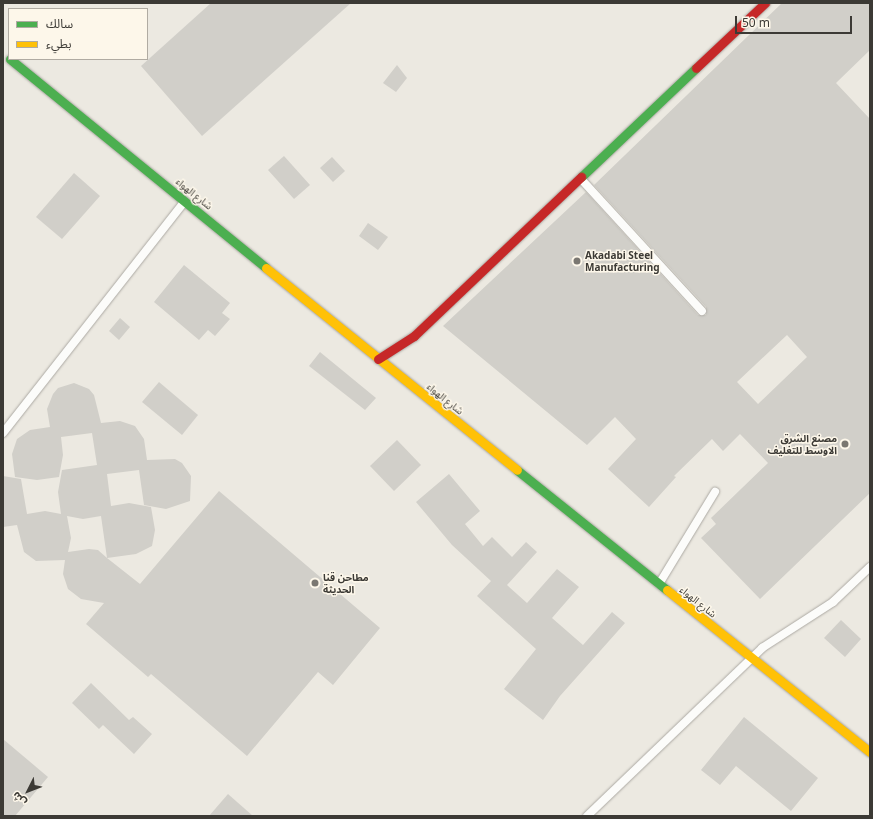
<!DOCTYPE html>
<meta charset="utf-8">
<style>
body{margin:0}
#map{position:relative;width:873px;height:819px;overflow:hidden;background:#ece9e1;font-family:"Noto Sans","Noto Sans Arabic",sans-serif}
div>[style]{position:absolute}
.building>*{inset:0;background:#d1cfc9}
.roads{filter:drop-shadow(0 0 1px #aca9a3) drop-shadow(0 0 1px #aca9a3)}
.lane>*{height:8px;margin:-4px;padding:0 4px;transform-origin:4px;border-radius:4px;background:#fcfcfa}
.fast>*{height:9px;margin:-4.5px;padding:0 4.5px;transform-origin:4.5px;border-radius:4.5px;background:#4caf50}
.slow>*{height:9px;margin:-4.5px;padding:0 4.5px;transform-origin:4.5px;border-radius:4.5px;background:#ffc107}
.jam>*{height:9px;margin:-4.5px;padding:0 4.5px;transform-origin:4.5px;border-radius:4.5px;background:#c62828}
.dots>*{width:11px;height:11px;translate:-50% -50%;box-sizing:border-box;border:2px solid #fdf7ea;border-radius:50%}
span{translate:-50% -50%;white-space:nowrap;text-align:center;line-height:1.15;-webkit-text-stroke:3px #fdf7ea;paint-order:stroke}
.street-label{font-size:10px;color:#3c3a35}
.poi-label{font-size:10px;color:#3c3a35;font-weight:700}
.left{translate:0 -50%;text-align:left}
.right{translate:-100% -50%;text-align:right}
.frame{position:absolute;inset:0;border:4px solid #3c3a35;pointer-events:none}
.legend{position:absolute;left:8px;top:8px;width:140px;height:52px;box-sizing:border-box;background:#fdf7ea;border:1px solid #b0aba2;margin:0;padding:5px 7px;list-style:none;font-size:12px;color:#3c3a35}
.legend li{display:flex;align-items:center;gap:8px;height:20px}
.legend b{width:20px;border:1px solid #b0aba2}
.north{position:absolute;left:8px;top:771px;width:40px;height:40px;-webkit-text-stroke:3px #fdf7ea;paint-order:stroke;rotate:228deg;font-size:11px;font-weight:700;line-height:16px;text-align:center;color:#3c3a35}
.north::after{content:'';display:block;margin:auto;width:14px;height:18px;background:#3c3a35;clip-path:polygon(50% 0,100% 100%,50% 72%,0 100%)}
.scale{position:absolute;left:735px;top:16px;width:117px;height:18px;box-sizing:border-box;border:2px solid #3c3a35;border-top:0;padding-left:5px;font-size:12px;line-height:14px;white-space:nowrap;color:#3c3a35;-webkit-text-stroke:3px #fdf7ea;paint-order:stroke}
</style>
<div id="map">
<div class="building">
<div style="clip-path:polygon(211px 3px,351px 3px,202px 136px,141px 66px)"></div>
<div style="clip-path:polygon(evenodd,782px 3px,870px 3px,870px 50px,836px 83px,870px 119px,870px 493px,760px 599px,701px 538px,716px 524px,711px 518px,768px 463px,740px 434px,723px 451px,712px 439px,674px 476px,676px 477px,649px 507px,608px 469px,636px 439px,615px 417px,587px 445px,443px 326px,586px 192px,698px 315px,706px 315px,706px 307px,594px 185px,782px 3px,787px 335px,807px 357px,758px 404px,737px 382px,787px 335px)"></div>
<div style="clip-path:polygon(397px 65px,407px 78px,396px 92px,383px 83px)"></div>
<div style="clip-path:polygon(284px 156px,310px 185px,294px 199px,268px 170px)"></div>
<div style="clip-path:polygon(332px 157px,345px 171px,333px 182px,320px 168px)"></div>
<div style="clip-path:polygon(74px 173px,100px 196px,62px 239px,36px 217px)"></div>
<div style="clip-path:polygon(368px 223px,388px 237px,378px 250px,359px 236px)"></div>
<div style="clip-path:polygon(184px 265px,230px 303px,222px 313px,230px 319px,215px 336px,208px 330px,199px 340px,154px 302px)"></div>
<div style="clip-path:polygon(120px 318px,130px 327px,119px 340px,109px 331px)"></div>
<div style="clip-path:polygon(320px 352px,376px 398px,365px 410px,309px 366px)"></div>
<div style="clip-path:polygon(159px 382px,198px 415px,182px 435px,142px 402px)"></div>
<div style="clip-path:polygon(evenodd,74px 383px,89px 389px,94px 395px,101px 423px,120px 421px,135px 426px,144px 439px,147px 460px,175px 459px,182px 463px,191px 476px,190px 501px,166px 509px,144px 505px,139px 470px,107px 474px,111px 506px,129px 503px,151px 507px,155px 530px,152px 546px,136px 554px,107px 558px,140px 584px,219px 491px,380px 628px,333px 685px,318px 672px,247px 756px,151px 674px,148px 677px,86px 624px,104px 603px,81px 599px,68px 589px,63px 574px,65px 560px,36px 561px,24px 552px,17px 525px,3px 527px,3px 476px,21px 479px,27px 514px,45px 511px,61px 514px,58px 492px,62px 470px,97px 465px,92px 433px,61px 437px,63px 455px,59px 477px,37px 480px,15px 477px,12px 454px,17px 439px,30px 430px,50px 427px,47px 409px,53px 394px,58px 388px,74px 383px,67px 516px,83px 519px,101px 516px,107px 558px,98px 550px,89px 549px,68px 552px,71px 538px,67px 516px)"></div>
<div style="clip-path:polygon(397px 440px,421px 465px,394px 491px,370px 466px)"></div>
<div style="clip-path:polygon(449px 474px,480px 511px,465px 524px,483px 546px,492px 537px,512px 557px,526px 542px,537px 552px,507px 585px,527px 603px,557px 569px,579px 587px,552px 618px,583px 645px,612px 612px,625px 623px,560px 696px,543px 720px,504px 689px,536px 649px,477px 596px,491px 581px,452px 545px,416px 502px)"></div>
<div style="clip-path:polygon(841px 620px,861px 639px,845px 657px,824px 638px)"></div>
<div style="clip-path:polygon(91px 683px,129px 720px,133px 717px,152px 734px,134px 754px,103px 725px,99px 729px,72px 703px)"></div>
<div style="clip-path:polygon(744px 717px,818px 778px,791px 811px,736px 766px,720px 785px,701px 770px)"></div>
<div style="clip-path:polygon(3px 739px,48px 777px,15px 816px,3px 816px)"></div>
<div style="clip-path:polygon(228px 794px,253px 816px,209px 816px)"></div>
</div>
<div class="roads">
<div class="lane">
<div style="left:581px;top:179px;width:179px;rotate:47.5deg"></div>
<div style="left:3px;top:433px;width:293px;rotate:-51.9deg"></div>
<div style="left:659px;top:584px;width:108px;rotate:-58.7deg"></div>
<div style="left:587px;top:816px;width:243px;rotate:-43.8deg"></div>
<div style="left:762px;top:648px;width:85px;rotate:-32.9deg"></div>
<div style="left:833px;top:602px;width:51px;rotate:-43.4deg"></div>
</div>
<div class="fast">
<div style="left:10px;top:59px;width:330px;rotate:39.2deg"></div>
<div style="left:581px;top:177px;width:158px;rotate:-43.5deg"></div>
<div style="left:517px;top:470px;width:192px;rotate:38.7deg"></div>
</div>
<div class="slow">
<div style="left:266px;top:268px;width:322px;rotate:38.8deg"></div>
<div style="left:667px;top:590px;width:260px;rotate:38.6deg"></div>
</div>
<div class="jam">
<div style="left:696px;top:68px;width:95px;rotate:-43.3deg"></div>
<div style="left:378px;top:359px;width:43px;rotate:-32.6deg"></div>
<div style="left:414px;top:336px;width:231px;rotate:-43.6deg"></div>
</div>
</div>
<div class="dots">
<div style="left:577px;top:261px;background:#7a7771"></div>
<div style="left:845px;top:444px;background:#7a7771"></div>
<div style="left:315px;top:583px;background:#7a7771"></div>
</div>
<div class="street-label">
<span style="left:194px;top:194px;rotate:39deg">شارع الهواء</span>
<span style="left:445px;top:399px;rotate:39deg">شارع الهواء</span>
<span style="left:698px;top:602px;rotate:39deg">شارع الهواء</span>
</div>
<div class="poi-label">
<span class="left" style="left:585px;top:261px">Akadabi Steel<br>Manufacturing</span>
<span class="right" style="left:837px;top:444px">مصنع الشرق<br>الاوسط للتغليف</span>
<span class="left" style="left:323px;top:583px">مطاحن قنا<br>الحديثة</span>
</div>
<div class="frame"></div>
<ul class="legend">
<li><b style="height:5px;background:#4caf50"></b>سالك</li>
<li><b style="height:5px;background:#ffc107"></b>بطيء</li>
</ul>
<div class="north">ش</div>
<div class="scale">50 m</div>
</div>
